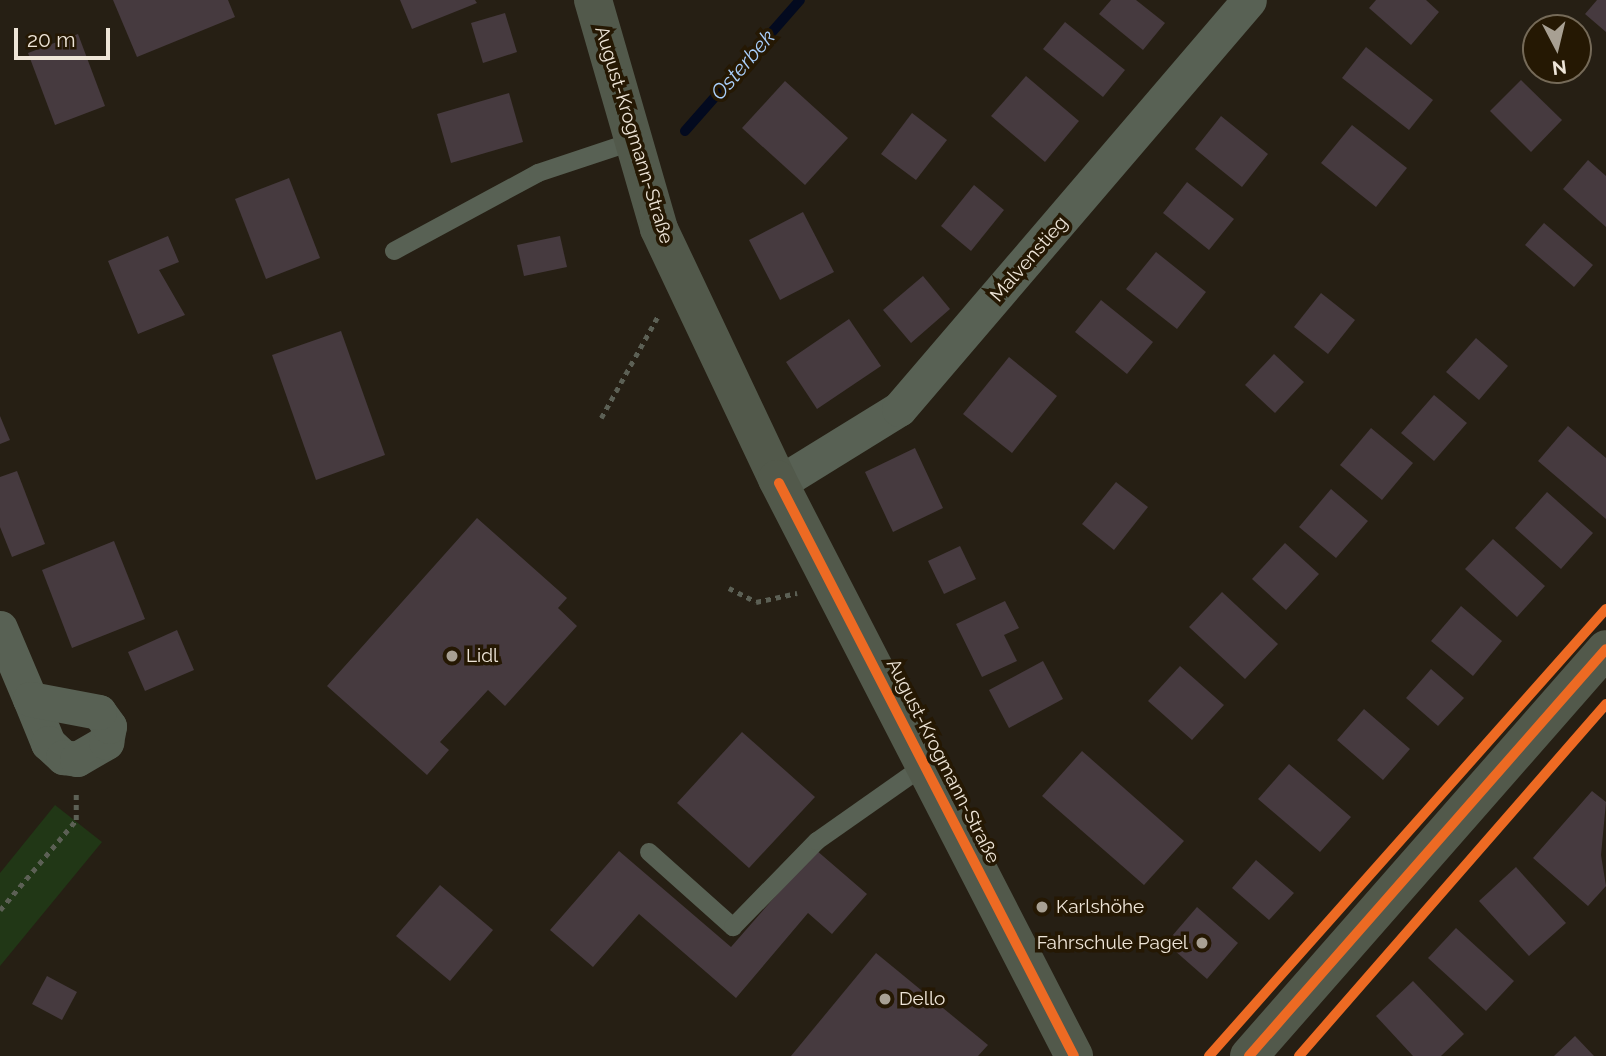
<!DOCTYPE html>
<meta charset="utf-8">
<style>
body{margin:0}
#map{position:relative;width:1606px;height:1056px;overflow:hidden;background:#261f14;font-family:Raleway,sans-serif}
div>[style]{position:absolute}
.green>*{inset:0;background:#213716}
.stream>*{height:10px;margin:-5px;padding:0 5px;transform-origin:5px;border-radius:5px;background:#030a1f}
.building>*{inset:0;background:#463a3f}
.path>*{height:4.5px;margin-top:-2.25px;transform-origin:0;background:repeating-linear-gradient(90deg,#5c6055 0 5px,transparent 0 10px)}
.lane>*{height:18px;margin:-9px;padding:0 9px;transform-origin:9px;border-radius:9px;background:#586154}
.street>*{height:35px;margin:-17.5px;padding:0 17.5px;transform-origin:17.5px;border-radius:17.5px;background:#586154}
.secondary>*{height:38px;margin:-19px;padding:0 19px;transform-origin:19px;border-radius:19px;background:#52594b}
.cycleway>*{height:10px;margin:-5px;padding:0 5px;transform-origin:5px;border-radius:5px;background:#ed6a23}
.dots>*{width:19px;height:19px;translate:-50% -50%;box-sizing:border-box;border:4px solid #251803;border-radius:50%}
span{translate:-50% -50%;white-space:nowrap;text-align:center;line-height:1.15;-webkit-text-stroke:7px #251803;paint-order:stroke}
.street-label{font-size:19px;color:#eee5d8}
.poi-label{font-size:19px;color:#eee5d8}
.left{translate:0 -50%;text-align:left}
.right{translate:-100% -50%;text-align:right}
.water-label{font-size:21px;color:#a9cffc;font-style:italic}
.north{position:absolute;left:1522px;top:14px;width:70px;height:70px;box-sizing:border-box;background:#251803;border:2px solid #756a58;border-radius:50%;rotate:173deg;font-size:19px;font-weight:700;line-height:28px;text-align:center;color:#eee5d8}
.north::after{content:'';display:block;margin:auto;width:24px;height:32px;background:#a8a093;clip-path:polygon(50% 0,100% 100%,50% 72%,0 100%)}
.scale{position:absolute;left:14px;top:28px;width:96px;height:32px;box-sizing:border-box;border:4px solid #eee5d8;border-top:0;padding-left:9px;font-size:21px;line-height:24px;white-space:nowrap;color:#eee5d8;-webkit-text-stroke:5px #251803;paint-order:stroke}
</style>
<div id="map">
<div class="green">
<div style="clip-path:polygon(55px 805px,102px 842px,0 966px,0 873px)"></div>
</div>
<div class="stream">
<div style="left:685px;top:131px;width:174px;rotate:-48.7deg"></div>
</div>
<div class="building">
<div style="clip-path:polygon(113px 0,228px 0,235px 17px,137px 57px)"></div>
<div style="clip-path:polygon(400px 0,475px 0,477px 3px,412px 29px)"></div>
<div style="clip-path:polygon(1111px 0,1136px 0,1165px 23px,1143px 50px,1099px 14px)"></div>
<div style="clip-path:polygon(1376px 0,1426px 0,1439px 12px,1411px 45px,1369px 8px)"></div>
<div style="clip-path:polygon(1597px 0,1606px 0,1606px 32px,1585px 14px)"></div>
<div style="clip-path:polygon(505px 13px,517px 52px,483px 63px,471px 23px)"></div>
<div style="clip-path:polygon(1065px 22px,1125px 70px,1103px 97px,1043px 49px)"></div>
<div style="clip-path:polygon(78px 34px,105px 106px,55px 125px,28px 53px)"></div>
<div style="clip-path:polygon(1366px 47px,1433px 100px,1409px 130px,1342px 78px)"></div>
<div style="clip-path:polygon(1026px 76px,1079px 121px,1045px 162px,991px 116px)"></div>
<div style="clip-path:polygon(1521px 80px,1562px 120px,1531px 152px,1490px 111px)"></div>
<div style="clip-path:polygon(785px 81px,848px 138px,805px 185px,742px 128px)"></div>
<div style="clip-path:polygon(509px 93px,523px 142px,451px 163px,437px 114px)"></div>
<div style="clip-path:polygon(912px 113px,947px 140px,916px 180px,881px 154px)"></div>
<div style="clip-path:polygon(1221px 116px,1268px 154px,1242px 187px,1195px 149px)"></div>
<div style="clip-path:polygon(1352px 125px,1407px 168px,1376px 207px,1321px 163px)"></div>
<div style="clip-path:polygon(1588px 160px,1606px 176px,1606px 227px,1563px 189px)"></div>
<div style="clip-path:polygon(289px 178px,320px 258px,266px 279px,235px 199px)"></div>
<div style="clip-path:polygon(1187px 182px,1234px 219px,1209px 250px,1163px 213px)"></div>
<div style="clip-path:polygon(974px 185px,1004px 210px,971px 251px,941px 226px)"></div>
<div style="clip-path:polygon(803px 212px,834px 272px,780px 300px,749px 240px)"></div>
<div style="clip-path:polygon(1544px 223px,1593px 265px,1574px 287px,1525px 245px)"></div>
<div style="clip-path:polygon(168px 236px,179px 262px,159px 270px,185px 315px,138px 334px,108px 261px)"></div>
<div style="clip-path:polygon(560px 236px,567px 267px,524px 276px,517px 245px)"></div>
<div style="clip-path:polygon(1156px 252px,1206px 292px,1177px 329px,1126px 289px)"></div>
<div style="clip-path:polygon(923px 276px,950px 309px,911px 343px,883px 310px)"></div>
<div style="clip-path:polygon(1321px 293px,1355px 320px,1328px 354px,1294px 327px)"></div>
<div style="clip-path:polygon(1101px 300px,1153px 342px,1127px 374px,1075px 332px)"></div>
<div style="clip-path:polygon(849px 319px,881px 366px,817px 409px,786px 362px)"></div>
<div style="clip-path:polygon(341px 331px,385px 455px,316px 480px,272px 355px)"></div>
<div style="clip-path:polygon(1476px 338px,1508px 366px,1479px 400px,1446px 372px)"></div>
<div style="clip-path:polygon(1274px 354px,1304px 382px,1275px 413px,1245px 385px)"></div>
<div style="clip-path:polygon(1009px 357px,1057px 396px,1012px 453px,963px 414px)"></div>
<div style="clip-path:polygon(1434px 395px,1467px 423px,1434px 461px,1401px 433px)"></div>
<div style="clip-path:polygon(0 416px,10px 440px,0 444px)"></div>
<div style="clip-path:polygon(1568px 426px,1606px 458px,1606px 519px,1538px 461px)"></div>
<div style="clip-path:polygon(1371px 428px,1413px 463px,1382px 500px,1340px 465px)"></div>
<div style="clip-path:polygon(915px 448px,943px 508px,893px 532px,865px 472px)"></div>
<div style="clip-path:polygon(17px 471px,45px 544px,12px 557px,0 527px,0 477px)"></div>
<div style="clip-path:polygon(1116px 482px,1148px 507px,1114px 550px,1082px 524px)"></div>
<div style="clip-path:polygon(1331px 489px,1368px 521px,1336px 558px,1299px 527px)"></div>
<div style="clip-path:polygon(1547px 492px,1593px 533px,1561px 569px,1515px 528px)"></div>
<div style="clip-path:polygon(477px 518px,567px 598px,558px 608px,577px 626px,505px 706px,488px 690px,440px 742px,449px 750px,427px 775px,327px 686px)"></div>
<div style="clip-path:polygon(1493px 539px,1545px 586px,1517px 617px,1465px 569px)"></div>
<div style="clip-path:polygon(114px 541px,145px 619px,72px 648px,42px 570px)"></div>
<div style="clip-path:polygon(1285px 543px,1319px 574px,1286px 610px,1252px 579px)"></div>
<div style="clip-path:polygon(960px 546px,976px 579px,944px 594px,928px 561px)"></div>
<div style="clip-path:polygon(1222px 592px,1278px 644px,1245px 679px,1189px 627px)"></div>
<div style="clip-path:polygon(1005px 601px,1019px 628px,1004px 635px,1017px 661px,982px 677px,956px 624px)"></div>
<div style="clip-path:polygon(1461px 606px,1502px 641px,1473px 676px,1431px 641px)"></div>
<div style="clip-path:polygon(177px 630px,194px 670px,145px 691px,128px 652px)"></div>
<div style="clip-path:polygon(1043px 661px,1063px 699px,1009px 728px,989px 690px)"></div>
<div style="clip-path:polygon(1180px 666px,1224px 705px,1192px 740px,1148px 701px)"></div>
<div style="clip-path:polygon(1431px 669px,1464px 698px,1438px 726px,1406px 698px)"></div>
<div style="clip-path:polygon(1364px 709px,1410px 749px,1383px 780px,1337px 740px)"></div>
<div style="clip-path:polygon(742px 732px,815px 797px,749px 868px,677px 803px)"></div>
<div style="clip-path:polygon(1082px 751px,1184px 841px,1144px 885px,1042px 796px)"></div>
<div style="clip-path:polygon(1289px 764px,1351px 817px,1320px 852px,1258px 799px)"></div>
<div style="clip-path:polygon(1592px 791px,1606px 802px,1601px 855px,1606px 886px,1588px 906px,1533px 858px)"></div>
<div style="clip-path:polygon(816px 850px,867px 894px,832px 934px,808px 913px,736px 998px,639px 914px,593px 967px,550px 930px,619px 851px,731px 947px)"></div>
<div style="clip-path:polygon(1256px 860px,1294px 893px,1269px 920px,1232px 888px)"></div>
<div style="clip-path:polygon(1516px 867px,1566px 923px,1529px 956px,1479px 901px)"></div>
<div style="clip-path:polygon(440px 885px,493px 930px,450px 981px,396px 936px)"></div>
<div style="clip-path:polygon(1197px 907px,1238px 943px,1207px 979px,1166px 943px)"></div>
<div style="clip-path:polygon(1456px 928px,1514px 981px,1486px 1011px,1428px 958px)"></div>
<div style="clip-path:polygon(876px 953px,988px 1045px,978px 1056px,791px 1056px)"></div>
<div style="clip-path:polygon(47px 976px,77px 992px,62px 1020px,32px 1004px)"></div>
<div style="clip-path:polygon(1413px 981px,1464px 1034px,1441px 1056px,1413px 1056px,1376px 1016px)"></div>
<div style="clip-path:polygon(1575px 1036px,1594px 1056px,1554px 1056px)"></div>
</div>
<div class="path">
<div style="left:601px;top:418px;width:117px;rotate:-60.8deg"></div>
<div style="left:729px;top:588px;width:30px;rotate:27deg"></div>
<div style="left:756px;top:602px;width:42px;rotate:-12.4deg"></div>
<div style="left:0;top:910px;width:118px;rotate:-49.8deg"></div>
<div style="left:76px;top:820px;width:28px;rotate:-90deg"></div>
</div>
<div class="lane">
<div style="left:394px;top:251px;width:164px;rotate:-28.4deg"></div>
<div style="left:538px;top:173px;width:101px;rotate:-18.4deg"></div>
<div style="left:649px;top:852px;width:113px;rotate:41.8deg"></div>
<div style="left:733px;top:927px;width:120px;rotate:-45.7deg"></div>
<div style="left:817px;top:841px;width:132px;rotate:-35.1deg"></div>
</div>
<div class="street">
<div style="left:779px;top:483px;width:141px;rotate:-31.7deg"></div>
<div style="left:899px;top:409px;width:538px;rotate:-49.44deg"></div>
<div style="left:0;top:628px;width:77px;rotate:67.1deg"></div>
<div style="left:30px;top:699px;width:48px;rotate:67.8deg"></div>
<div style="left:48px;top:743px;width:21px;rotate:43deg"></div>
<div style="left:63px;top:757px;width:14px;rotate:8deg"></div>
<div style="left:77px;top:759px;width:34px;rotate:-30deg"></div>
<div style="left:106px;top:742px;width:16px;rotate:-79deg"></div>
<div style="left:109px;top:726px;width:17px;rotate:-126deg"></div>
<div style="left:99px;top:712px;width:70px;rotate:-169.3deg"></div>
</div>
<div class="secondary">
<div style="left:593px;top:0;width:238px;rotate:73.9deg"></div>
<div style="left:659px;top:229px;width:276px;rotate:64.7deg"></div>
<div style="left:777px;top:479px;width:649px;rotate:62.76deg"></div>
<div style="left:1249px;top:1056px;width:541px;rotate:-48.74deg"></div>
</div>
<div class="cycleway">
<div style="left:779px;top:483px;width:644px;rotate:62.76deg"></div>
<div style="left:1209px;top:1056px;width:598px;rotate:-48.39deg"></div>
<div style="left:1249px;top:1056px;width:541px;rotate:-48.74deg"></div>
<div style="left:1299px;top:1056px;width:467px;rotate:-48.9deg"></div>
</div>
<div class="dots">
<div style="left:452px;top:656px;background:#a8a093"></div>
<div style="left:1042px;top:907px;background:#a8a093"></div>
<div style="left:1202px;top:943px;background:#a8a093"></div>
<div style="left:885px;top:999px;background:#a8a093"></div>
</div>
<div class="street-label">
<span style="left:634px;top:135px;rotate:73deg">August-Krogmann-Straße</span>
<span style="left:1029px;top:259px;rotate:-49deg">Malvenstieg</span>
<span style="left:943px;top:761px;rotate:63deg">August-Krogmann-Straße</span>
</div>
<div class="poi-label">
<span class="left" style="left:466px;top:656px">Lidl</span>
<span class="left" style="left:1056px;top:907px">Karlshöhe</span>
<span class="right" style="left:1188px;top:943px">Fahrschule Pagel</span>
<span class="left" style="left:899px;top:999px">Dello</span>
</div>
<div class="water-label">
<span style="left:743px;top:65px;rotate:-49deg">Osterbek</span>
</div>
<div class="north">N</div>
<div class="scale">20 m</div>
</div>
